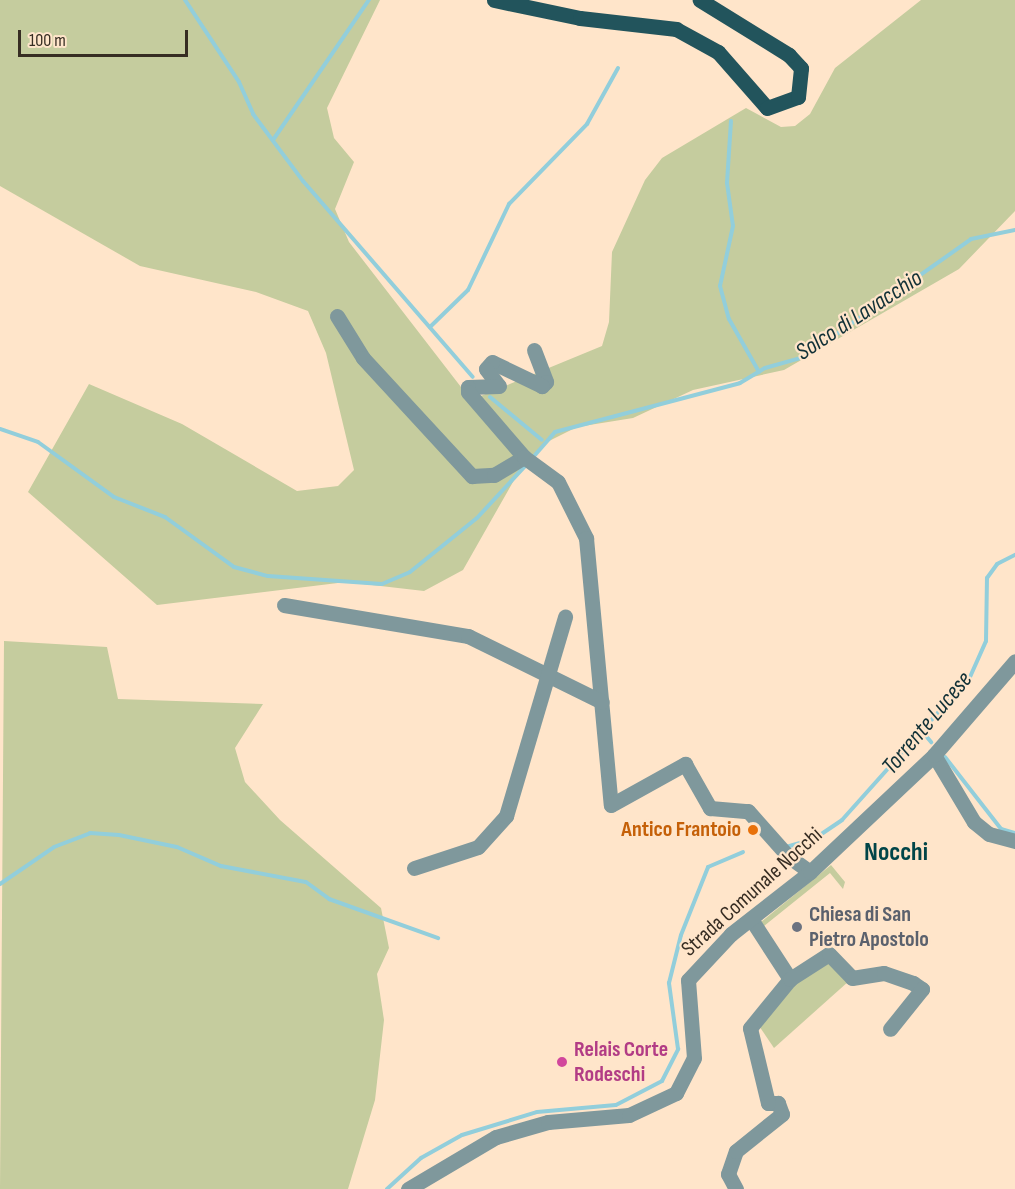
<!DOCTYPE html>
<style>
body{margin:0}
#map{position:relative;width:1015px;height:1189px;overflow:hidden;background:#ffe5ca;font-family:"Sofia Sans Condensed",sans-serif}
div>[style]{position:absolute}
.green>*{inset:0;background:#c5cc9e}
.stream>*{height:4px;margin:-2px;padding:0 2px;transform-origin:2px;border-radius:2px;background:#92cedb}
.minor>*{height:15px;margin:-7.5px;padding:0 7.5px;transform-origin:7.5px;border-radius:7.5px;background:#7f989c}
.major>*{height:15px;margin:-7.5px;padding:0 7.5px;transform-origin:7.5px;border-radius:7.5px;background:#22545c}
.dots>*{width:16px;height:16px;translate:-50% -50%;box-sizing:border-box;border:3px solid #ffe5ca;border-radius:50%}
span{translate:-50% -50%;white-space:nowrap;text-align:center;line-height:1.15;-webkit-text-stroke:4.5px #ffe5ca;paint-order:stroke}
.food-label{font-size:22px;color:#c56008;font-weight:700}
.right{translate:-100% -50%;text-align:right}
.street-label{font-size:22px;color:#372d23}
.worship-label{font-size:22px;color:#5b616d;font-weight:700}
.left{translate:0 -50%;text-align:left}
.hotel-label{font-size:22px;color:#b23c85;font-weight:700}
.water-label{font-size:24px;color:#113036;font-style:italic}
.quarter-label{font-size:26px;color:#014548;font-weight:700}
.scale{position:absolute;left:18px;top:30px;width:170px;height:27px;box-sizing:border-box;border:3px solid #372d23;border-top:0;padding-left:8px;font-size:18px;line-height:21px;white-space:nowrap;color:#372d23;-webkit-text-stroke:4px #ffe5ca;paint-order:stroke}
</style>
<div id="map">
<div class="green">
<div style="clip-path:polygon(0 0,380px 0,327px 108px,334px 138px,354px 162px,335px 209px,349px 242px,471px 400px,602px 346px,609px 322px,612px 252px,645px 180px,662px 158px,746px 108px,781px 127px,795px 126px,810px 114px,835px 68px,921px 0,1015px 0,1015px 211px,959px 269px,784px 370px,693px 390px,633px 418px,577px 427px,547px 442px,522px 466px,463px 570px,424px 591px,346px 582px,157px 605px,28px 492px,89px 384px,182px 424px,297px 491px,338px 486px,354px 470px,326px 353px,308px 311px,256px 292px,140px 266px,0 186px)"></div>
<div style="clip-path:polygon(4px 641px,107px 647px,118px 699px,263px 704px,235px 748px,245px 782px,280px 820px,381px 908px,389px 948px,377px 974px,384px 1020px,375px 1100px,348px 1189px,0 1189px)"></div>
<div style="clip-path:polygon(831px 865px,845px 882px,843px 889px,830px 873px,764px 926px,761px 922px)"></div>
<div style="clip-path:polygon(824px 957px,849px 981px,774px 1048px,755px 1020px)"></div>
</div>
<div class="stream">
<div style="left:185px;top:0;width:98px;rotate:56.6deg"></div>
<div style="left:239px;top:82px;width:35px;rotate:66deg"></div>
<div style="left:253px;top:114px;width:84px;rotate:53.3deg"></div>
<div style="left:303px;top:181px;width:259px;rotate:49.1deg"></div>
<div style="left:731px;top:121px;width:62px;rotate:93.7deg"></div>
<div style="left:727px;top:183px;width:43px;rotate:82.1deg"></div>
<div style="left:733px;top:226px;width:61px;rotate:102.2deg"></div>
<div style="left:720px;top:286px;width:34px;rotate:75deg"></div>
<div style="left:729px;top:319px;width:61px;rotate:60.5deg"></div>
<div style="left:273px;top:140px;width:170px;rotate:-55.6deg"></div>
<div style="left:430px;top:327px;width:53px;rotate:-44.2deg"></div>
<div style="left:468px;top:290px;width:95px;rotate:-64.5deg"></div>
<div style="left:509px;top:204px;width:112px;rotate:-45.7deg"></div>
<div style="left:587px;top:124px;width:64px;rotate:-61deg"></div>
<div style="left:490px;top:397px;width:67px;rotate:39.6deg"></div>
<div style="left:0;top:429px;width:40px;rotate:18.9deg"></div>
<div style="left:38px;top:442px;width:94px;rotate:35.9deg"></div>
<div style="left:114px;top:497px;width:55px;rotate:21.4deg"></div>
<div style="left:165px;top:517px;width:85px;rotate:35.9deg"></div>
<div style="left:234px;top:567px;width:35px;rotate:15deg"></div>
<div style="left:268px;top:576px;width:114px;rotate:4deg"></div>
<div style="left:382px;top:584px;width:30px;rotate:-23deg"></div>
<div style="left:410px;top:572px;width:86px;rotate:-38.9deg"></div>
<div style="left:477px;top:518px;width:72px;rotate:-47.2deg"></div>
<div style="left:535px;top:455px;width:30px;rotate:-49deg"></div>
<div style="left:555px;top:432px;width:191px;rotate:-14.8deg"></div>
<div style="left:740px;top:383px;width:29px;rotate:-31deg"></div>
<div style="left:765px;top:368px;width:41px;rotate:-15.8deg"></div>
<div style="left:804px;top:357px;width:204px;rotate:-35.2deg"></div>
<div style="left:971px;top:239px;width:45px;rotate:-11.6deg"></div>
<div style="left:921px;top:730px;width:16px;rotate:50deg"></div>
<div style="left:945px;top:757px;width:91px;rotate:52.1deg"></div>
<div style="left:1001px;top:829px;width:15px;rotate:16deg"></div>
<div style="left:786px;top:847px;width:29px;rotate:-16deg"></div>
<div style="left:814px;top:839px;width:34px;rotate:-34deg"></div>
<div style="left:842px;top:820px;width:192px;rotate:-48.2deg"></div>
<div style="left:970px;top:677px;width:39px;rotate:-66deg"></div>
<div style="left:986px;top:641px;width:63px;rotate:-89.1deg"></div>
<div style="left:987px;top:578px;width:17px;rotate:-54deg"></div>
<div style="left:997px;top:564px;width:20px;rotate:-27deg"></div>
<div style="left:0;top:884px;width:65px;rotate:-34.4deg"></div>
<div style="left:54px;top:847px;width:39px;rotate:-21deg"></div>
<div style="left:90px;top:833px;width:29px;rotate:4deg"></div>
<div style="left:119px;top:835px;width:59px;rotate:11.7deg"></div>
<div style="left:177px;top:847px;width:48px;rotate:23.4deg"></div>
<div style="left:221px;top:866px;width:86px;rotate:10.7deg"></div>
<div style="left:306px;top:882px;width:29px;rotate:36deg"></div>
<div style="left:329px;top:899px;width:116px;rotate:19.7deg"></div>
<div style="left:387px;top:1189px;width:46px;rotate:-42.4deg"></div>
<div style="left:421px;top:1158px;width:47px;rotate:-29.3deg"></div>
<div style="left:462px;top:1135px;width:78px;rotate:-17deg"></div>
<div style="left:537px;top:1112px;width:79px;rotate:-5.1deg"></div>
<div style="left:616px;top:1105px;width:52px;rotate:-27.6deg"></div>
<div style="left:662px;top:1081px;width:36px;rotate:-63deg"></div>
<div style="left:678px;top:1049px;width:67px;rotate:-97.8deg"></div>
<div style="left:669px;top:983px;width:49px;rotate:-76deg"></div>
<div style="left:681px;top:935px;width:73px;rotate:-68.3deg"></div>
<div style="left:708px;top:867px;width:38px;rotate:-23deg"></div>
</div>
<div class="minor">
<div style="left:337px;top:316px;width:49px;rotate:58.2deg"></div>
<div style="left:363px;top:358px;width:161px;rotate:47.3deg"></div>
<div style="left:472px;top:476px;width:22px;rotate:-3deg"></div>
<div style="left:494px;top:475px;width:35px;rotate:-31deg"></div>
<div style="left:534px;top:350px;width:34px;rotate:69deg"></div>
<div style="left:546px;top:382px;width:6px;rotate:135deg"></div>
<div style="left:542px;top:386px;width:55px;rotate:-154.4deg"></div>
<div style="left:492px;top:362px;width:9px;rotate:131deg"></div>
<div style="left:486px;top:369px;width:21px;rotate:53deg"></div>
<div style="left:499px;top:386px;width:31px;rotate:178deg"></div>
<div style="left:468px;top:387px;width:5px;rotate:90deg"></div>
<div style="left:468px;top:392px;width:86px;rotate:49.3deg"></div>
<div style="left:524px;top:457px;width:42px;rotate:36.3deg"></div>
<div style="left:558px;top:482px;width:63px;rotate:63.4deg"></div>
<div style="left:586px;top:538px;width:268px;rotate:84.7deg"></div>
<div style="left:611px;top:805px;width:85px;rotate:-29deg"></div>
<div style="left:685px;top:764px;width:51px;rotate:60.4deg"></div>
<div style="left:710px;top:808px;width:38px;rotate:5deg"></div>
<div style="left:748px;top:811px;width:60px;rotate:48.4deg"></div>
<div style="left:788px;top:856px;width:27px;rotate:36deg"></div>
<div style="left:284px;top:605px;width:187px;rotate:9.6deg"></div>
<div style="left:468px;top:636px;width:149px;rotate:26.2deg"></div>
<div style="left:934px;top:755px;width:78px;rotate:59.2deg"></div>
<div style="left:974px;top:822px;width:19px;rotate:39deg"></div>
<div style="left:989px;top:834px;width:27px;rotate:15deg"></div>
<div style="left:414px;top:868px;width:67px;rotate:-18.2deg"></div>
<div style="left:478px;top:847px;width:42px;rotate:-47.9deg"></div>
<div style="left:506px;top:816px;width:208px;rotate:-73.5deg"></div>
<div style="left:751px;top:919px;width:72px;rotate:57deg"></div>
<div style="left:408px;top:1189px;width:102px;rotate:-30.6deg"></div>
<div style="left:496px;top:1137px;width:54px;rotate:-16.1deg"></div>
<div style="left:548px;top:1122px;width:81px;rotate:-4.9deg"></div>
<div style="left:629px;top:1115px;width:52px;rotate:-25.1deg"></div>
<div style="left:676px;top:1093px;width:39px;rotate:-63deg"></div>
<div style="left:694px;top:1058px;width:78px;rotate:-94.4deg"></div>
<div style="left:688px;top:980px;width:63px;rotate:-46.9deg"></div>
<div style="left:731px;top:934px;width:100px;rotate:-38.1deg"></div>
<div style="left:810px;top:872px;width:170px;rotate:-43.3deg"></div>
<div style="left:934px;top:755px;width:124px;rotate:-49.2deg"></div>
<div style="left:736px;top:1189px;width:17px;rotate:-118deg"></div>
<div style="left:728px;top:1174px;width:24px;rotate:-71deg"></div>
<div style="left:736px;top:1151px;width:59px;rotate:-38.8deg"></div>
<div style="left:782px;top:1114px;width:12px;rotate:-110deg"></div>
<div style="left:778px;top:1103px;width:10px;rotate:180deg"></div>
<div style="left:768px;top:1103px;width:77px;rotate:-103.5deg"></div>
<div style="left:750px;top:1028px;width:63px;rotate:-50.8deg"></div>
<div style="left:790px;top:979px;width:46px;rotate:-32.7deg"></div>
<div style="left:829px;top:954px;width:33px;rotate:46deg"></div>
<div style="left:852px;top:978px;width:32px;rotate:-9deg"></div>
<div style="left:884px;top:973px;width:31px;rotate:19deg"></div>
<div style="left:913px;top:983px;width:11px;rotate:34deg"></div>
<div style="left:922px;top:989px;width:51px;rotate:128.7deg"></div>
</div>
<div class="major">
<div style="left:494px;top:0;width:88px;rotate:11.8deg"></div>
<div style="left:580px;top:18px;width:97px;rotate:6.5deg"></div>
<div style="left:676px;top:29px;width:48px;rotate:28.7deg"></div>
<div style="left:718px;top:52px;width:74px;rotate:48.8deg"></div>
<div style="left:767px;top:108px;width:33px;rotate:-20deg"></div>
<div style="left:798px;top:97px;width:29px;rotate:-84deg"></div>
<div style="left:801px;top:68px;width:18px;rotate:-133deg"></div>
<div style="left:789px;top:55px;width:105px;rotate:-148.3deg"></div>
</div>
<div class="dots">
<div style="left:753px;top:830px;background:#e8710a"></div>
<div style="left:797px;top:927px;background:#6b7280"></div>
<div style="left:562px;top:1062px;background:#d1479c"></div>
</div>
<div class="food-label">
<span class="right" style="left:741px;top:830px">Antico Frantoio</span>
</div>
<div class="street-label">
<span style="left:752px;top:892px;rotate:-42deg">Strada Comunale Nocchi</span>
</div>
<div class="worship-label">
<span class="left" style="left:809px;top:927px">Chiesa di San<br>Pietro Apostolo</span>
</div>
<div class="hotel-label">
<span class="left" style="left:574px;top:1062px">Relais Corte<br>Rodeschi</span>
</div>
<div class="water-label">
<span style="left:859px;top:315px;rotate:-33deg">Solco di Lavacchio</span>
<span style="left:927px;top:723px;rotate:-50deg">Torrente Lucese</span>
</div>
<div class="quarter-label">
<span style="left:896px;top:853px">Nocchi</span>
</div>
<div class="scale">100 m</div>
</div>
